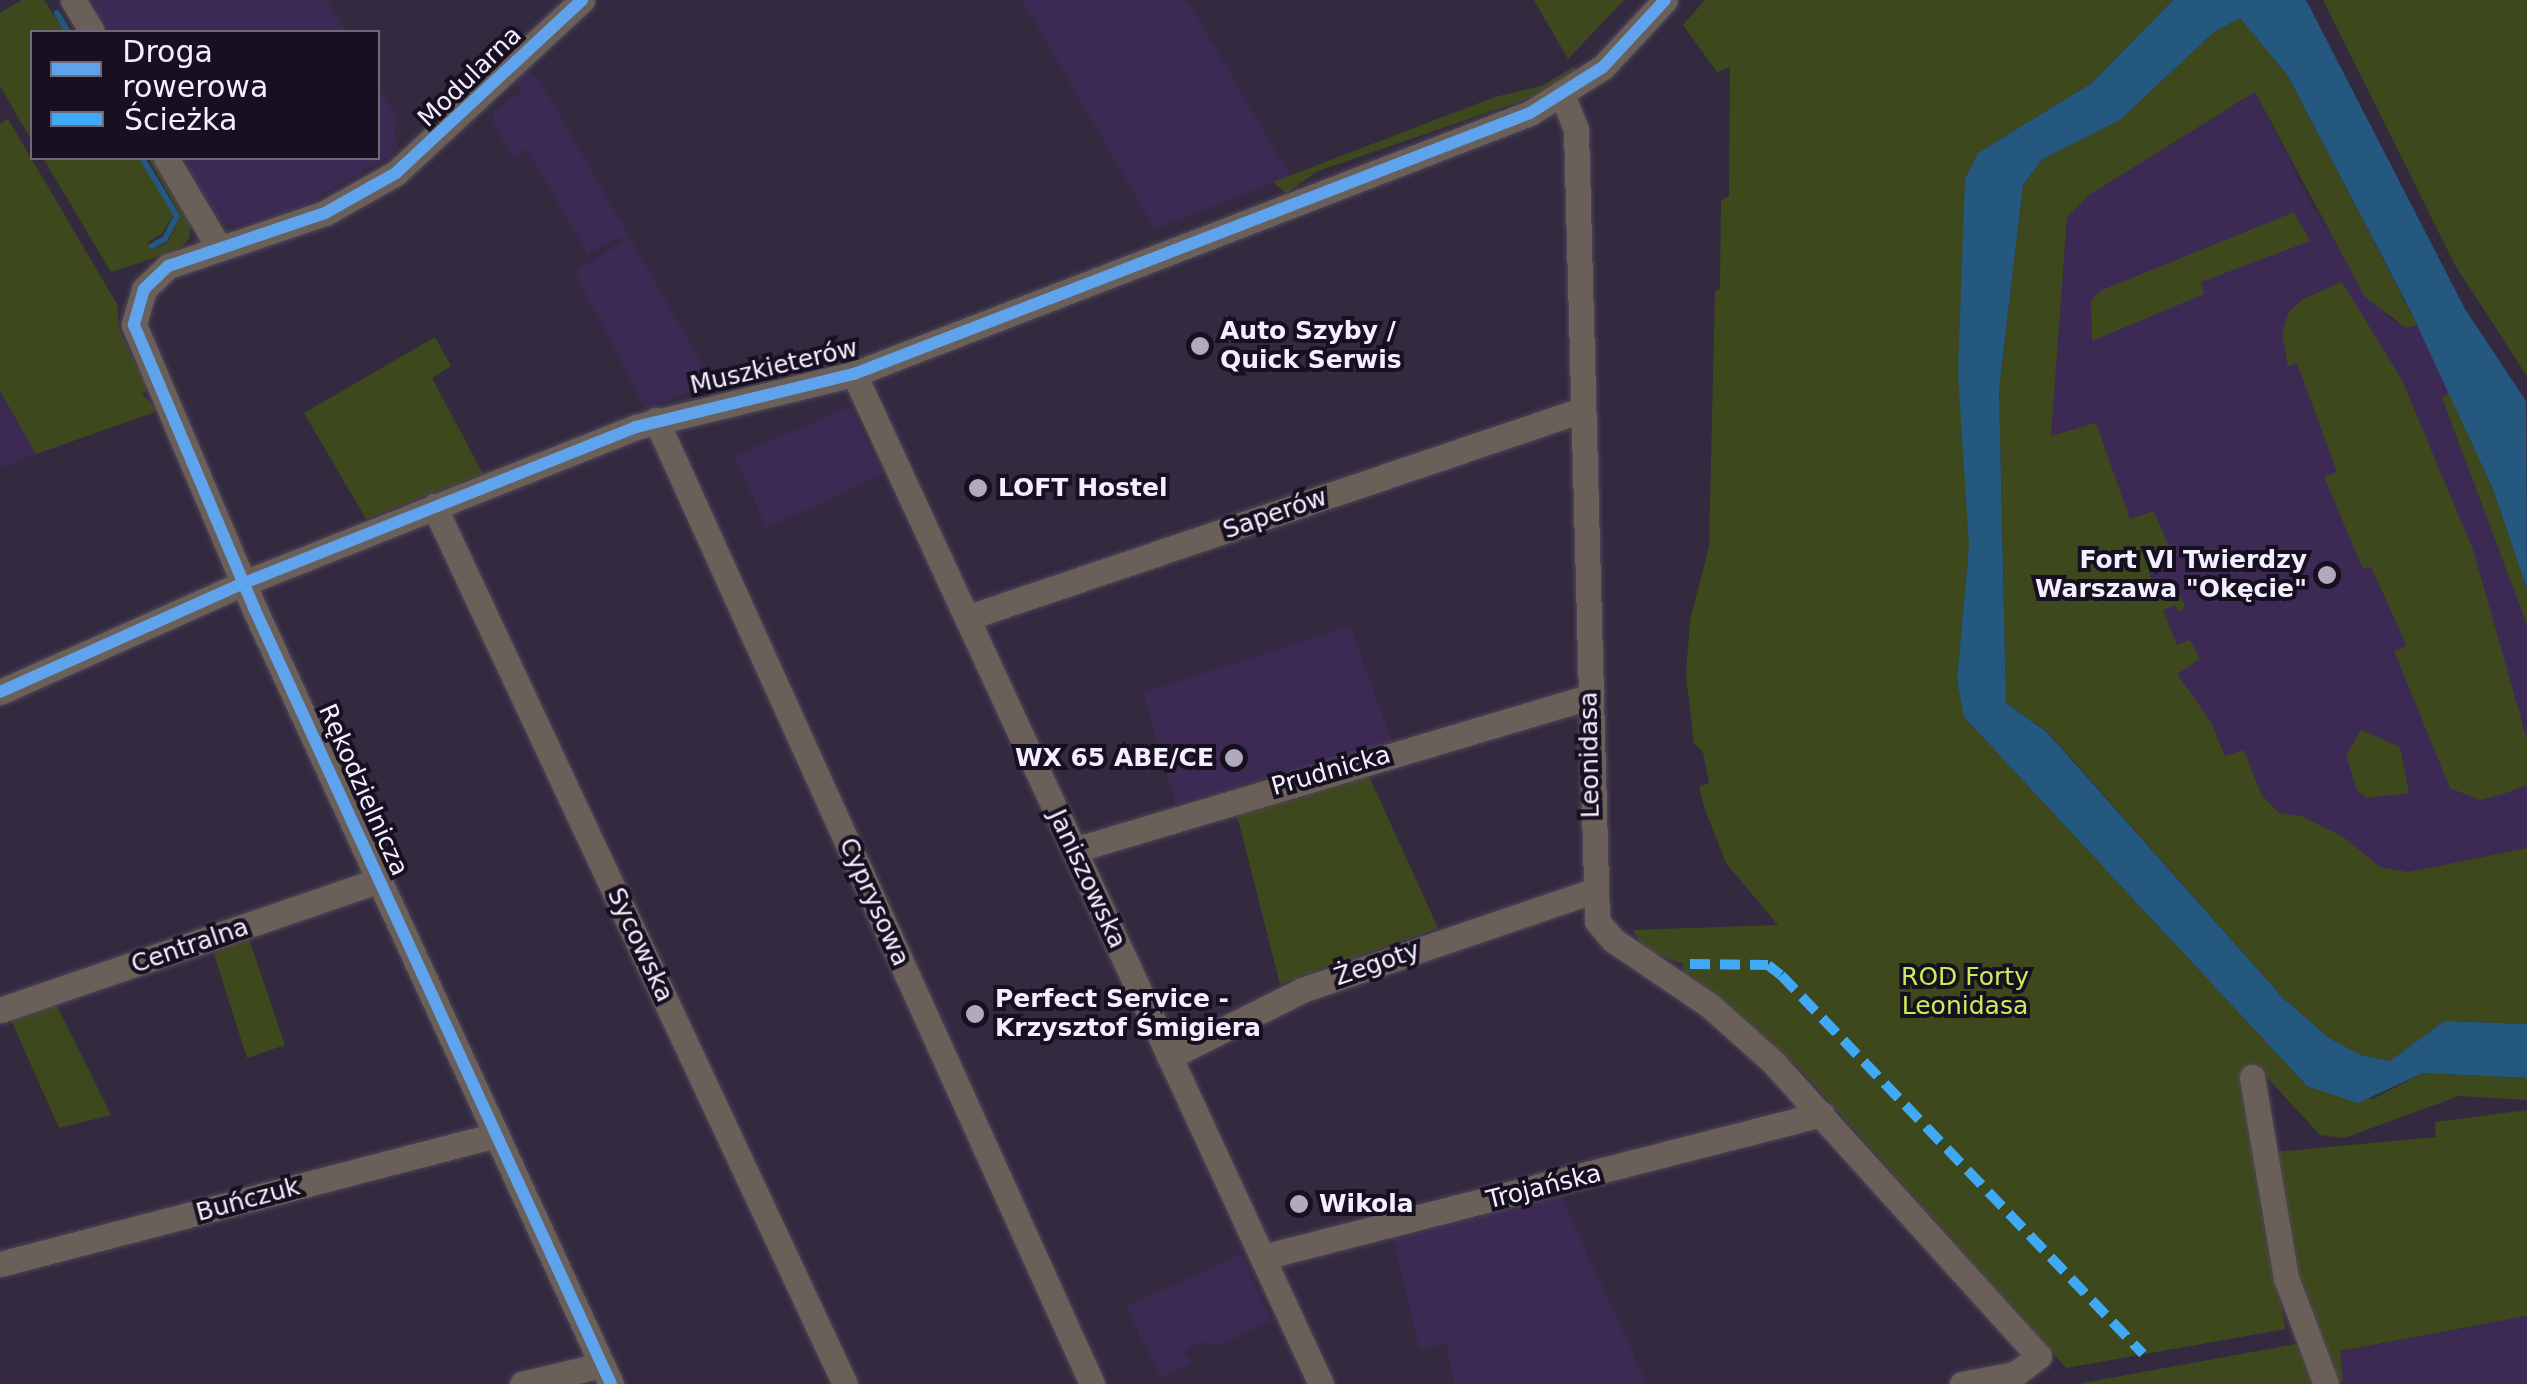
<!DOCTYPE html>
<meta charset="utf-8">
<style>
body{margin:0}
#map{position:relative;width:2527px;height:1384px;overflow:hidden;background:#342a40;font-family:"DejaVu Sans",sans-serif}
div>[style]{position:absolute}
.built>*{inset:0;background:#3d2a54}
.green>*{inset:0;background:#3e481d}
.water>*{inset:0;background:#24587f}
.stream>*{height:6px;margin:-3px;padding:0 3px;transform-origin:3px;border-radius:3px;background:#24587f}
.roads{filter:drop-shadow(0 0 2px #4f4759) drop-shadow(0 0 2px #4f4759)}
.minor>*{height:25px;margin:-12.5px;padding:0 12.5px;transform-origin:12.5px;border-radius:12.5px;background:#6b5f59}
.quiet>*{height:10px;margin-top:-5px;transform-origin:0;background:repeating-linear-gradient(90deg,#3fa9f5 0 20px,transparent 0 30px)}
.cycleway>*{height:12px;margin:-6px;padding:0 6px;transform-origin:6px;border-radius:6px;background:#60a3ed}
.dots>*{width:28px;height:28px;translate:-50% -50%;box-sizing:border-box;border:5px solid #171021;border-radius:50%}
span{translate:-50% -50%;white-space:nowrap;text-align:center;line-height:1.15;-webkit-text-stroke:8px #171021;paint-order:stroke}
.street-label{font-size:25px;color:#f4effe}
.poi-label{font-size:25px;color:#f4effe;font-weight:700}
.left{translate:0 -50%;text-align:left}
.right{translate:-100% -50%;text-align:right}
.park-label{font-size:25px;color:#c7ef5a}
.legend{position:absolute;left:30px;top:30px;width:350px;height:130px;box-sizing:border-box;background:#171021;border:2px solid #6f6979;margin:0;padding:12px 18px;list-style:none;font-size:30px;color:#f4effe}
.legend li{display:flex;align-items:center;gap:20px;height:50px}
.legend b{width:50px;border:2px solid #6f6979}
</style>
<div id="map">
<div class="built">
<div style="clip-path:polygon(91px 0,327px 0,346px 32px,110px 32px)"></div>
<div style="clip-path:polygon(1022px 0,1187px 0,1290px 176px,1155px 229px)"></div>
<div style="clip-path:polygon(521px 69px,538px 78px,713px 383px,645px 409px,575px 272px,623px 242px,619px 237px,588px 254px,527px 149px,512px 157px,493px 121px,493px 111px,521px 92px,515px 80px)"></div>
<div style="clip-path:polygon(378px 86px,399px 123px,394px 128px,397px 148px,388px 157px,300px 207px,235px 226px,220px 220px,183px 158px,378px 158px)"></div>
<div style="clip-path:polygon(2256px 92px,2311px 205px,2387px 317px,2406px 328px,2417px 325px,2449px 393px,2442px 399px,2527px 625px,2527px 848px,2408px 872px,2380px 867px,2342px 836px,2301px 816px,2279px 813px,2261px 794px,2244px 750px,2226px 757px,2211px 722px,2188px 695px,2163px 645px,2159px 599px,2149px 573px,2051px 436px,2067px 217px,2088px 195px)"></div>
<div style="clip-path:polygon(0 391px,36px 454px,0 468px)"></div>
<div style="clip-path:polygon(850px 407px,882px 474px,767px 528px,734px 456px)"></div>
<div style="clip-path:polygon(1350px 626px,1392px 741px,1176px 804px,1143px 693px)"></div>
<div style="clip-path:polygon(1561px 1197px,1647px 1384px,1454px 1384px,1446px 1343px,1419px 1349px,1394px 1239px)"></div>
<div style="clip-path:polygon(1241px 1254px,1271px 1320px,1220px 1345px,1200px 1342px,1184px 1352px,1191px 1363px,1160px 1377px,1126px 1307px)"></div>
<div style="clip-path:polygon(2527px 1316px,2527px 1384px,2343px 1384px,2339px 1352px)"></div>
</div>
<div class="green">
<div style="clip-path:polygon(22px 0,44px 0,65px 32px,32px 32px,32px 141px,0 86px,0 13px)"></div>
<div style="clip-path:polygon(1534px 0,1624px 0,1568px 59px)"></div>
<div style="clip-path:polygon(1705px 0,2173px 0,2092px 83px,1978px 153px,1969px 546px,1957px 680px,1964px 717px,2307px 1086px,2373px 1099px,2423px 1073px,2527px 1078px,2527px 1100px,2459px 1096px,2344px 1138px,2320px 1135px,2261px 1071px,2246px 1083px,2260px 1205px,2286px 1329px,2066px 1368px,1800px 1069px,1682px 975px,1683px 964px,1644px 950px,1633px 930px,1778px 925px,1726px 863px,1704px 807px,1699px 787px,1709px 783px,1703px 752px,1694px 743px,1686px 675px,1690px 620px,1709px 547px,1715px 291px,1720px 289px,1721px 201px,1729px 196px,1730px 67px,1717px 72px,1683px 25px)"></div>
<div style="clip-path:polygon(2323px 0,2527px 0,2527px 376px,2455px 265px)"></div>
<div style="clip-path:polygon(2240px 18px,2288px 76px,2417px 325px,2406px 328px,2365px 297px,2255px 92px,2089px 195px,2067px 217px,2051px 436px,2096px 423px,2130px 519px,2154px 511px,2176px 564px,2149px 573px,2160px 599px,2180px 595px,2185px 606px,2179px 613px,2175px 605px,2163px 610px,2177px 645px,2190px 640px,2200px 659px,2177px 674px,2211px 722px,2225px 756px,2244px 750px,2261px 794px,2279px 813px,2301px 816px,2342px 836px,2380px 867px,2408px 872px,2527px 848px,2527px 1024px,2444px 1021px,2390px 1061px,2361px 1055px,2329px 1038px,2283px 998px,2048px 732px,2006px 703px,1999px 389px,2023px 185px,2043px 159px,2120px 120px,2214px 32px)"></div>
<div style="clip-path:polygon(1574px 67px,1577px 72px,1538px 95px,1318px 171px,1286px 193px,1273px 182px,1495px 97px,1541px 86px)"></div>
<div style="clip-path:polygon(8px 119px,117px 304px,119px 329px,148px 389px,142px 394px,158px 411px,36px 454px,0 391px,0 124px)"></div>
<div style="clip-path:polygon(43px 158px,139px 158px,173px 215px,162px 234px,148px 242px,151px 250px,167px 243px,181px 216px,148px 158px,155px 158px,191px 223px,189px 239px,178px 250px,111px 272px)"></div>
<div style="clip-path:polygon(2294px 212px,2310px 241px,2201px 282px,2204px 294px,2092px 341px,2091px 301px,2100px 291px)"></div>
<div style="clip-path:polygon(2342px 282px,2402px 380px,2473px 550px,2527px 740px,2527px 785px,2506px 793px,2480px 800px,2450px 788px,2394px 651px,2407px 646px,2371px 567px,2363px 569px,2324px 477px,2337px 472px,2297px 363px,2288px 366px,2282px 334px,2288px 313px,2303px 299px)"></div>
<div style="clip-path:polygon(435px 337px,451px 366px,432px 378px,483px 474px,366px 519px,304px 413px)"></div>
<div style="clip-path:polygon(2449px 393px,2493px 489px,2527px 589px,2527px 625px,2442px 398px)"></div>
<div style="clip-path:polygon(2361px 730px,2400px 747px,2409px 793px,2366px 798px,2357px 790px,2346px 756px)"></div>
<div style="clip-path:polygon(1368px 774px,1438px 928px,1280px 984px,1236px 811px)"></div>
<div style="clip-path:polygon(249px 939px,285px 1045px,247px 1058px,213px 951px)"></div>
<div style="clip-path:polygon(56px 1004px,111px 1115px,59px 1128px,11px 1020px)"></div>
<div style="clip-path:polygon(2527px 1110px,2527px 1316px,2340px 1351px,2343px 1381px,2333px 1382px,2307px 1328px,2274px 1152px,2436px 1137px,2435px 1122px)"></div>
<div style="clip-path:polygon(2296px 1344px,2314px 1384px,2077px 1384px)"></div>
</div>
<div class="water">
<div style="clip-path:polygon(2173px 0,2306px 0,2465px 309px,2526px 401px,2527px 589px,2493px 489px,2410px 310px,2288px 76px,2240px 18px,2214px 32px,2120px 120px,2043px 159px,2023px 185px,1999px 389px,2006px 703px,2047px 732px,2283px 998px,2329px 1038px,2361px 1055px,2390px 1061px,2444px 1021px,2527px 1024px,2527px 1078px,2423px 1073px,2358px 1103px,2307px 1086px,1964px 717px,1957px 680px,1969px 546px,1958px 373px,1965px 179px,1978px 153px,2092px 83px)"></div>
</div>
<div class="stream">
<div style="left:57px;top:13px;width:22px;rotate:60deg"></div>
<div style="left:142px;top:158px;width:68px;rotate:58.9deg"></div>
<div style="left:177px;top:216px;width:26px;rotate:118deg"></div>
<div style="left:165px;top:239px;width:15px;rotate:152deg"></div>
</div>
<div class="roads">
<div class="minor">
<div style="left:73px;top:0;width:37px;rotate:59deg"></div>
<div style="left:582px;top:0;width:254px;rotate:137.1deg"></div>
<div style="left:396px;top:173px;width:81px;rotate:150.6deg"></div>
<div style="left:325px;top:213px;width:166px;rotate:161.3deg"></div>
<div style="left:168px;top:266px;width:33px;rotate:136deg"></div>
<div style="left:144px;top:289px;width:37px;rotate:106deg"></div>
<div style="left:134px;top:325px;width:307px;rotate:67deg"></div>
<div style="left:254px;top:608px;width:854px;rotate:65.3deg"></div>
<div style="left:1563px;top:97px;width:35px;rotate:68deg"></div>
<div style="left:1576px;top:130px;width:791px;rotate:88.48deg"></div>
<div style="left:1597px;top:921px;width:25px;rotate:50deg"></div>
<div style="left:1613px;top:940px;width:116px;rotate:34.1deg"></div>
<div style="left:1709px;top:1005px;width:86px;rotate:41.7deg"></div>
<div style="left:1773px;top:1062px;width:396px;rotate:47.9deg"></div>
<div style="left:2039px;top:1356px;width:30px;rotate:143deg"></div>
<div style="left:2015px;top:1374px;width:54px;rotate:169.3deg"></div>
<div style="left:166px;top:158px;width:102px;rotate:59.4deg"></div>
<div style="left:854px;top:374px;width:1113px;rotate:65.19deg"></div>
<div style="left:656px;top:420px;width:1058px;rotate:65.66deg"></div>
<div style="left:434px;top:506px;width:969px;rotate:64.92deg"></div>
<div style="left:969px;top:617px;width:647px;rotate:-18.66deg"></div>
<div style="left:0;top:692px;width:267px;rotate:-24.1deg"></div>
<div style="left:244px;top:583px;width:422px;rotate:-21.7deg"></div>
<div style="left:636px;top:427px;width:224px;rotate:-13.7deg"></div>
<div style="left:854px;top:374px;width:725px;rotate:-21.11deg"></div>
<div style="left:1530px;top:113px;width:86px;rotate:-32.2deg"></div>
<div style="left:1603px;top:67px;width:91px;rotate:-47.2deg"></div>
<div style="left:1074px;top:850px;width:537px;rotate:-16.55deg"></div>
<div style="left:0;top:1010px;width:401px;rotate:-18.9deg"></div>
<div style="left:1169px;top:1057px;width:149px;rotate:-26.7deg"></div>
<div style="left:1302px;top:990px;width:307px;rotate:-18.8deg"></div>
<div style="left:2252px;top:1077px;width:204px;rotate:80.4deg"></div>
<div style="left:2286px;top:1278px;width:113px;rotate:69.3deg"></div>
<div style="left:1263px;top:1257px;width:577px;rotate:-14.35deg"></div>
<div style="left:0;top:1264px;width:513px;rotate:-14.58deg"></div>
<div style="left:522px;top:1384px;width:82px;rotate:-13.4deg"></div>
</div>
</div>
<div class="quiet">
<div style="left:1690px;top:964px;width:78px;rotate:0.7deg"></div>
<div style="left:1768px;top:965px;width:16px;rotate:38deg"></div>
<div style="left:1781px;top:975px;width:524px;rotate:46.31deg"></div>
</div>
<div class="cycleway">
<div style="left:582px;top:0;width:254px;rotate:137.1deg"></div>
<div style="left:396px;top:173px;width:81px;rotate:150.6deg"></div>
<div style="left:325px;top:213px;width:166px;rotate:161.3deg"></div>
<div style="left:168px;top:266px;width:33px;rotate:136deg"></div>
<div style="left:144px;top:289px;width:37px;rotate:106deg"></div>
<div style="left:134px;top:325px;width:307px;rotate:67deg"></div>
<div style="left:254px;top:608px;width:854px;rotate:65.3deg"></div>
<div style="left:0;top:692px;width:267px;rotate:-24.1deg"></div>
<div style="left:244px;top:583px;width:422px;rotate:-21.7deg"></div>
<div style="left:636px;top:427px;width:224px;rotate:-13.7deg"></div>
<div style="left:854px;top:374px;width:725px;rotate:-21.11deg"></div>
<div style="left:1530px;top:113px;width:86px;rotate:-32.2deg"></div>
<div style="left:1603px;top:67px;width:91px;rotate:-47.2deg"></div>
</div>
<div class="dots">
<div style="left:1200px;top:346px;background:#b1aabc"></div>
<div style="left:978px;top:488px;background:#b1aabc"></div>
<div style="left:2327px;top:575px;background:#b1aabc"></div>
<div style="left:1234px;top:758px;background:#b1aabc"></div>
<div style="left:975px;top:1014px;background:#b1aabc"></div>
<div style="left:1299px;top:1204px;background:#b1aabc"></div>
</div>
<div class="street-label">
<span style="left:470px;top:77px;rotate:-44deg">Modularna</span>
<span style="left:774px;top:367px;rotate:-13deg">Muszkieterów</span>
<span style="left:1275px;top:514px;rotate:-19deg">Saperów</span>
<span style="left:1590px;top:755px;rotate:-91deg">Leonidasa</span>
<span style="left:1331px;top:771px;rotate:-16deg">Prudnicka</span>
<span style="left:363px;top:790px;rotate:66deg">Rękodzielnicza</span>
<span style="left:1087px;top:879px;rotate:65deg">Janiszowska</span>
<span style="left:874px;top:902px;rotate:66deg">Cyprysowa</span>
<span style="left:640px;top:945px;rotate:65deg">Sycowska</span>
<span style="left:190px;top:946px;rotate:-19deg">Centralna</span>
<span style="left:1377px;top:964px;rotate:-19deg">Żegoty</span>
<span style="left:1544px;top:1187px;rotate:-14deg">Trojańska</span>
<span style="left:248px;top:1200px;rotate:-15deg">Buńczuk</span>
</div>
<div class="poi-label">
<span class="left" style="left:1220px;top:346px">Auto Szyby /<br>Quick Serwis</span>
<span class="left" style="left:998px;top:488px">LOFT Hostel</span>
<span class="right" style="left:2307px;top:575px">Fort VI Twierdzy<br>Warszawa "Okęcie"</span>
<span class="right" style="left:1214px;top:758px">WX 65 ABE/CE</span>
<span class="left" style="left:995px;top:1014px">Perfect Service -<br>Krzysztof Śmigiera</span>
<span class="left" style="left:1319px;top:1204px">Wikola</span>
</div>
<div class="park-label">
<span style="left:1965px;top:992px">ROD Forty<br>Leonidasa</span>
</div>
<ul class="legend">
<li><b style="height:12px;background:#60a3ed"></b>Droga rowerowa</li>
<li><b style="height:12px;background:#3fa9f5"></b>Ścieżka</li>
</ul>
</div>
